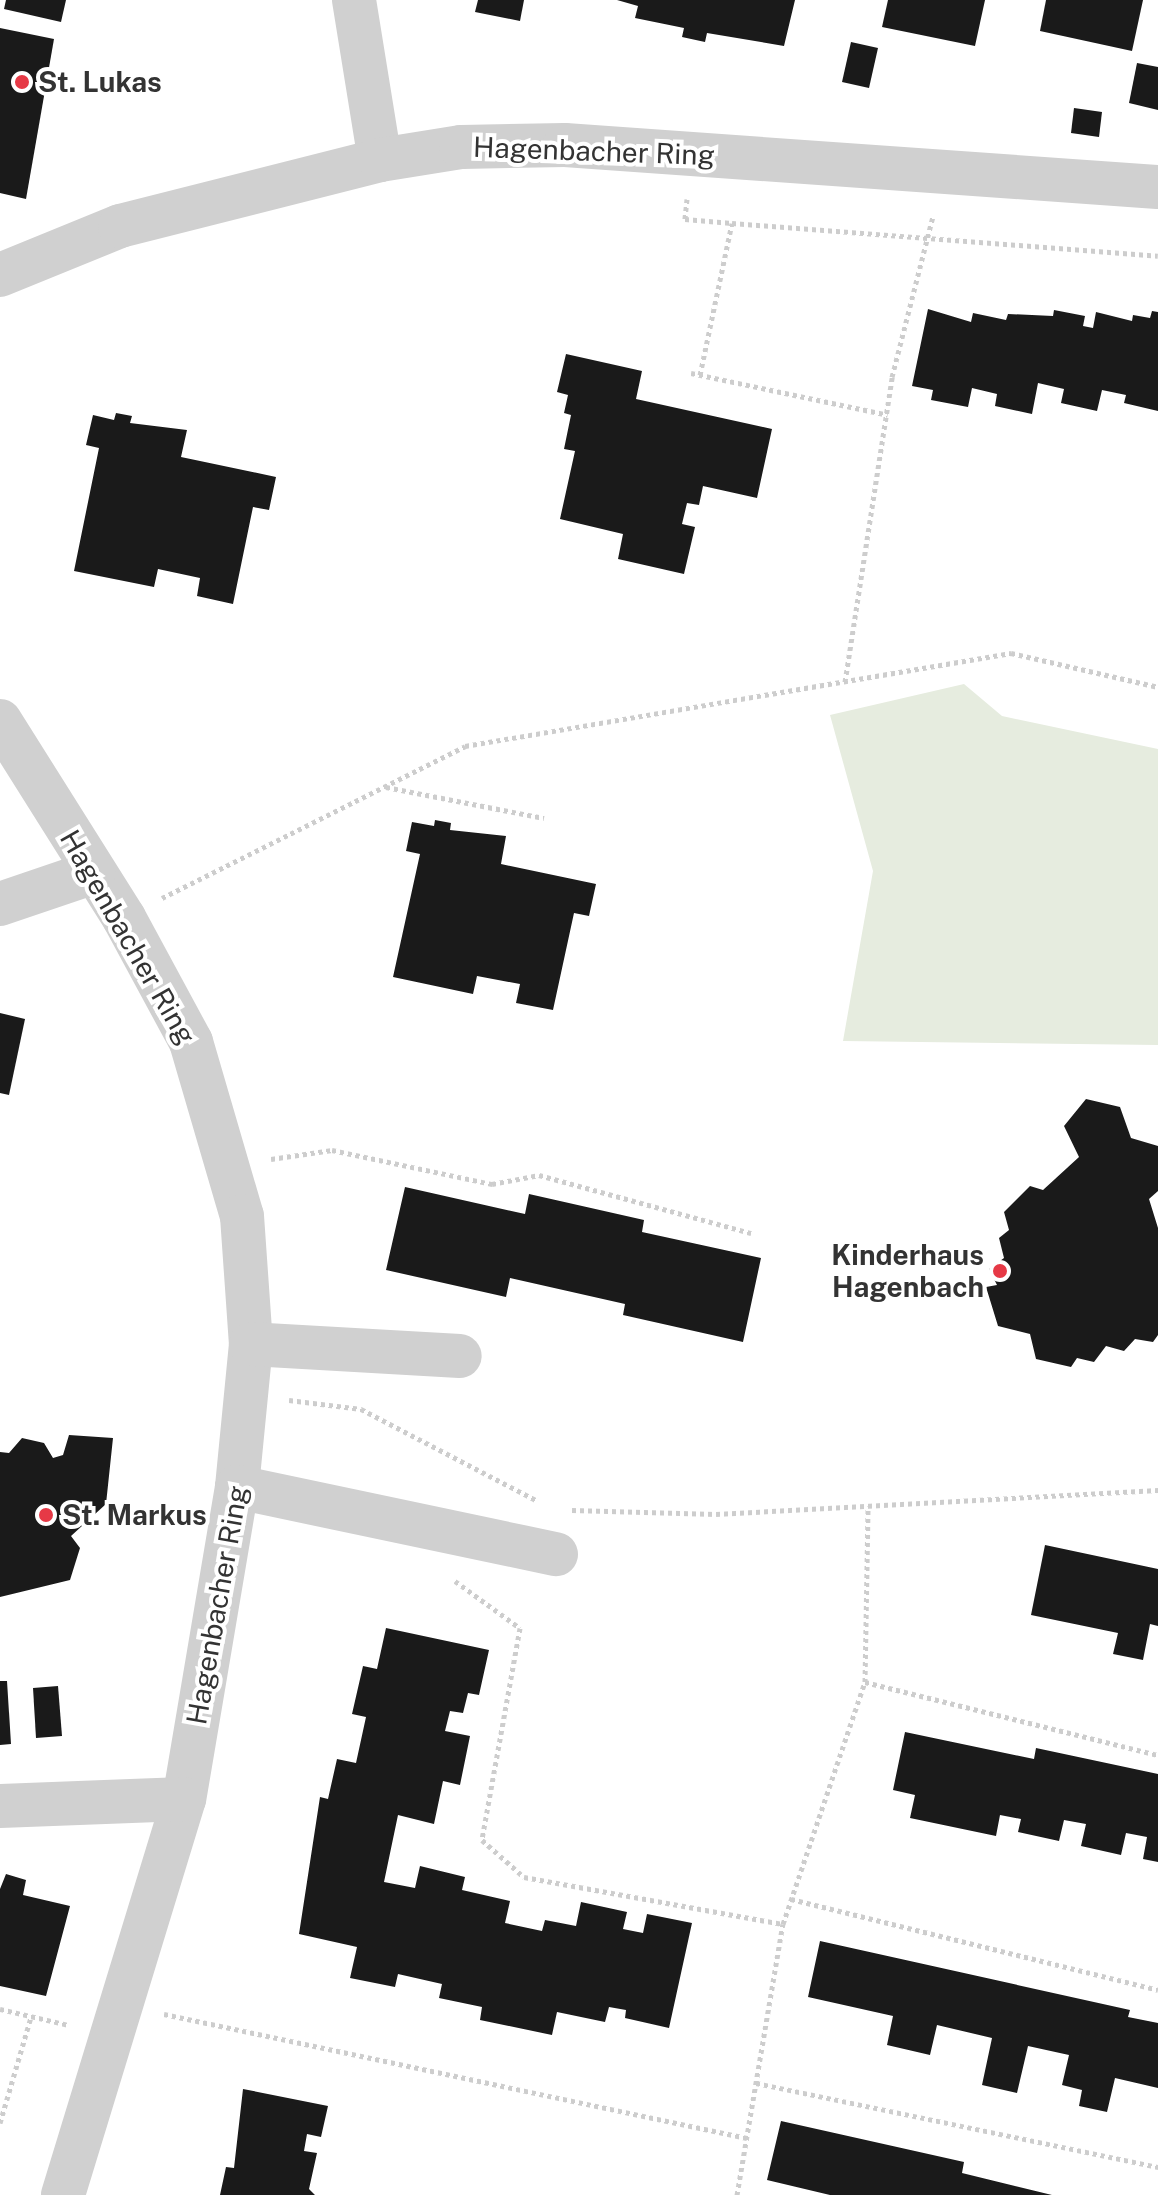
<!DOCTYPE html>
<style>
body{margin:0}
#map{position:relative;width:1158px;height:2195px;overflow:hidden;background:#fff;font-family:"Public Sans",sans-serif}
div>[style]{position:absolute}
.green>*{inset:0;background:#e6ecdf}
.building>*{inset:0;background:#1a1a1a}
.path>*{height:5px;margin-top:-2.5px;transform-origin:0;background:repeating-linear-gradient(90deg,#cdcdcd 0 4px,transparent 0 8px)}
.minor>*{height:44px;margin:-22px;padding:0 22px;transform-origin:22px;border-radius:22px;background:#d0d0d0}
.dots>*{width:22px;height:22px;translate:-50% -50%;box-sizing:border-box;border:4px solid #fff;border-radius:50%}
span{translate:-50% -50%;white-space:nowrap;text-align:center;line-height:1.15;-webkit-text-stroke:8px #fff;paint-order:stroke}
.poi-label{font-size:28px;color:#333;font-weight:700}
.left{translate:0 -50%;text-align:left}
.right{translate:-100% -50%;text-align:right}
.street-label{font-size:28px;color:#333}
</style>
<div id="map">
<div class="green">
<div style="clip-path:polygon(964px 684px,1002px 716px,1158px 749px,1158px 1045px,843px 1041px,873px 871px,830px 715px)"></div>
</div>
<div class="building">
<div style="clip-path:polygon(6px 0,66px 0,61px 22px,4px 9px)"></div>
<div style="clip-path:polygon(478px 0,524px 0,520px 21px,475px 12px)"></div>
<div style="clip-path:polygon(617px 0,795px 0,784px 46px,707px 33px,705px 42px,682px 37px,684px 28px,635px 18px,638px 6px)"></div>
<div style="clip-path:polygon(888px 0,985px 0,975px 46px,882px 27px)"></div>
<div style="clip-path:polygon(1046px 0,1143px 0,1132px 51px,1040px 31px)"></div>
<div style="clip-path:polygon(0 28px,54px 39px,26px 199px,0 193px)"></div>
<div style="clip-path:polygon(851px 42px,878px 48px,869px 88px,842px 82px)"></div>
<div style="clip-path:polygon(1137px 63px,1158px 67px,1158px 110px,1129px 103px)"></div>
<div style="clip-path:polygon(1074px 108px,1102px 112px,1099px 137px,1071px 133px)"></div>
<div style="clip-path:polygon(928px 309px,971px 322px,973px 313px,1006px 320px,1008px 314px,1053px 316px,1054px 310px,1085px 316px,1083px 326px,1093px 328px,1096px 312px,1132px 321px,1133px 315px,1150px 318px,1152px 311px,1158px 312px,1158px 411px,1124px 403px,1126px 395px,1102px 390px,1097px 411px,1061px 403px,1064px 389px,1038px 383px,1032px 414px,995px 406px,997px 394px,972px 388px,968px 407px,931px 400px,933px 390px,912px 386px)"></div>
<div style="clip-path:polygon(566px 354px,642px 371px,636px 399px,772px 429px,757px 498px,703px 486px,699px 505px,687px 503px,682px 524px,695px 527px,684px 574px,618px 559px,623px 534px,560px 519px,575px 451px,564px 449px,571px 415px,564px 413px,568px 395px,557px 392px)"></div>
<div style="clip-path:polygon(116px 413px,132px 416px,130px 423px,187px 430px,181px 457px,276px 477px,269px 510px,253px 507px,233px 604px,197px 596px,200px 578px,158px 569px,154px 587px,74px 571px,99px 448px,86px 445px,93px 415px,114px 420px)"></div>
<div style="clip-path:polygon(435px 820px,451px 823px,450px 830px,506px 836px,501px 864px,596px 884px,589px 916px,574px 913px,553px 1010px,516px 1003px,520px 984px,477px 976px,473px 994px,393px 977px,420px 854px,406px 851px,412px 822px,434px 826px)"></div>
<div style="clip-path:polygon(0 1013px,25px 1019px,9px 1095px,0 1093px)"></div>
<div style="clip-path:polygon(1086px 1099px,1120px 1107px,1131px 1138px,1158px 1146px,1158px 1191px,1149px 1199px,1158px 1228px,1158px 1335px,1153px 1342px,1135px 1339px,1124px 1351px,1106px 1346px,1094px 1362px,1077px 1358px,1071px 1367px,1036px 1359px,1030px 1334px,998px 1326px,986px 1287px,997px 1285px,989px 1269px,1004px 1258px,999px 1238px,1009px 1230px,1004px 1212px,1030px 1186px,1043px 1190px,1079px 1157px,1064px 1126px)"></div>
<div style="clip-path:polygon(405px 1187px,525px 1214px,529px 1194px,644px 1220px,642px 1232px,761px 1258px,743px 1342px,623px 1315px,625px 1304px,510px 1278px,506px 1297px,386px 1270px)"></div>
<div style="clip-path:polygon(69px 1435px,113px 1438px,106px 1504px,71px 1536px,80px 1548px,70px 1580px,0 1597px,0 1452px,9px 1453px,22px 1438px,44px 1443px,53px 1458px,63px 1455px)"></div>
<div style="clip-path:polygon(1045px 1545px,1158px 1569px,1158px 1626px,1150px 1624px,1143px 1660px,1113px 1654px,1118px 1633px,1031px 1615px)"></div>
<div style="clip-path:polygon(386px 1628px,489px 1650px,479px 1695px,468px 1693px,463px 1713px,450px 1711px,445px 1731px,470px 1736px,460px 1785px,443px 1781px,434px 1824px,398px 1815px,384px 1882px,415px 1888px,420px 1866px,465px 1877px,462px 1890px,510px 1901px,505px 1923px,542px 1931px,545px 1920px,576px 1926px,581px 1902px,627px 1912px,623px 1929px,643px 1933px,647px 1914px,692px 1923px,669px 2028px,625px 2018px,626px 2010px,609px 2007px,605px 2022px,557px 2012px,552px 2035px,480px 2020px,482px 2007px,439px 1998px,442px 1984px,398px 1974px,395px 1987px,350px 1978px,357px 1947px,299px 1934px,320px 1797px,328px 1799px,337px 1759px,356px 1763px,366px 1717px,352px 1714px,363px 1666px,377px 1669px)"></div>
<div style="clip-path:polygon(0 1681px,7px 1681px,11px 1744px,0 1745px)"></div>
<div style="clip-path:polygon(58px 1686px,62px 1736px,36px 1738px,33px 1688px)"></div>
<div style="clip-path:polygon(905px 1732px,1034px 1759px,1036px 1748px,1158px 1774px,1158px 1862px,1143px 1859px,1147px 1837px,1126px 1833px,1121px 1855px,1081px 1846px,1086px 1824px,1064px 1820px,1059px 1841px,1018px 1832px,1021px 1819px,1000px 1815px,996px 1836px,910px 1818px,915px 1795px,893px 1790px)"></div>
<div style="clip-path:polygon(6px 1874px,26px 1880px,23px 1895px,70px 1906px,46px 1996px,0 1986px,0 1889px)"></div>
<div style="clip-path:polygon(820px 1941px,1130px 2010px,1128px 2017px,1158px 2023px,1158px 2088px,1115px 2078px,1107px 2112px,1079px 2106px,1082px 2090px,1062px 2085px,1069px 2055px,1028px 2046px,1017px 2093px,982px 2085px,992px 2038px,937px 2025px,930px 2055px,887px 2045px,893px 2016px,808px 1997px)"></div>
<div style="clip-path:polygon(243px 2089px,328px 2106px,321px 2137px,307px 2134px,304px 2151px,317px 2153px,309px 2189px,315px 2195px,220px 2195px,226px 2167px,234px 2168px)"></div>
<div style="clip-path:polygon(781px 2121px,964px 2162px,962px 2173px,1052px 2195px,830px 2195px,767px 2180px)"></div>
</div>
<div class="path">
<div style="left:687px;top:199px;width:20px;rotate:96deg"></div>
<div style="left:685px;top:219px;width:47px;rotate:4.9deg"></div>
<div style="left:691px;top:373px;width:201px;rotate:12deg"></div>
<div style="left:700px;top:375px;width:155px;rotate:-78.1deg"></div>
<div style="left:732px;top:223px;width:427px;rotate:4.4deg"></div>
<div style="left:845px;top:682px;width:309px;rotate:-81.2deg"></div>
<div style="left:892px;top:377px;width:166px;rotate:-75.7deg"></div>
<div style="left:386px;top:787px;width:161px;rotate:11.1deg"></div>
<div style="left:162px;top:898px;width:339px;rotate:-26.6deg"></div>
<div style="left:465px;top:746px;width:554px;rotate:-9.67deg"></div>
<div style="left:1011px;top:653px;width:151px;rotate:13deg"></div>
<div style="left:271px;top:1159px;width:62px;rotate:-8.4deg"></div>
<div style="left:332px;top:1150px;width:164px;rotate:12deg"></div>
<div style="left:492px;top:1184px;width:48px;rotate:-10.8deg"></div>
<div style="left:539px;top:1175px;width:220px;rotate:15.3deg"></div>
<div style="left:289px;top:1400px;width:73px;rotate:7.1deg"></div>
<div style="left:361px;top:1409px;width:197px;rotate:27.5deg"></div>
<div style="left:572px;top:1510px;width:144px;rotate:1.6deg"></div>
<div style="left:716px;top:1514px;width:443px;rotate:-3.1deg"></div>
<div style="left:455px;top:1581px;width:80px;rotate:35.9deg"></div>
<div style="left:520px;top:1628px;width:215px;rotate:100.2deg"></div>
<div style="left:482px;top:1840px;width:56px;rotate:41.4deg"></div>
<div style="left:524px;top:1877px;width:263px;rotate:10.3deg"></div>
<div style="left:865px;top:1682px;width:302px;rotate:14deg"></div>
<div style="left:791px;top:1899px;width:378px;rotate:13.9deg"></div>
<div style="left:0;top:2009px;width:71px;rotate:13.1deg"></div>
<div style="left:164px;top:2014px;width:596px;rotate:12.01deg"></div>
<div style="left:756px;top:2083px;width:411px;rotate:11.8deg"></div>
<div style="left:0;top:2123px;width:110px;rotate:-73.7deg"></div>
<div style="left:737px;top:2195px;width:275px;rotate:-80.4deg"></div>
<div style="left:783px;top:1924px;width:256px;rotate:-71.3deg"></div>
<div style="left:865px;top:1682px;width:176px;rotate:-89deg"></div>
</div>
<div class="minor">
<div style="left:354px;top:0;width:162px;rotate:80.8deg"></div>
<div style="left:0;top:275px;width:130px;rotate:-22.2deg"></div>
<div style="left:120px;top:226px;width:268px;rotate:-14.2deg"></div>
<div style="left:380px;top:160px;width:82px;rotate:-9.1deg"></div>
<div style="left:461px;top:147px;width:104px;rotate:-1.1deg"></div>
<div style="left:565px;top:145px;width:594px;rotate:4.05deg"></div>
<div style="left:0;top:721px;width:233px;rotate:57.8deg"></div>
<div style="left:124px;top:918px;width:141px;rotate:61.6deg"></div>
<div style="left:191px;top:1042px;width:181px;rotate:73.7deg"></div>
<div style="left:242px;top:1216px;width:128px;rotate:86deg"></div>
<div style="left:251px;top:1344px;width:144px;rotate:95.6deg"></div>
<div style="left:237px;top:1487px;width:316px;rotate:99.6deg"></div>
<div style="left:184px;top:1799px;width:414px;rotate:107deg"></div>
<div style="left:0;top:904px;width:99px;rotate:-18.8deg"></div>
<div style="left:251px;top:1344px;width:209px;rotate:3.3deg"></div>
<div style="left:237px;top:1487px;width:326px;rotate:11.9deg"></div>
<div style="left:0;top:1806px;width:184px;rotate:-2.2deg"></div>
</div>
<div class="dots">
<div style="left:22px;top:82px;background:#e63946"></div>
<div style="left:1000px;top:1271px;background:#e63946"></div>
<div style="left:46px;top:1515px;background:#e63946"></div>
</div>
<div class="poi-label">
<span class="left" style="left:38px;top:82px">St. Lukas</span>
<span class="right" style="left:984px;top:1271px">Kinderhaus<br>Hagenbach</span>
<span class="left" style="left:62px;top:1515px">St. Markus</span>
</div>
<div class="street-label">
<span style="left:594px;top:151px;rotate:2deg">Hagenbacher Ring</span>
<span style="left:128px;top:937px;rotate:60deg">Hagenbacher Ring</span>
<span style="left:217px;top:1605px;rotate:-80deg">Hagenbacher Ring</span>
</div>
</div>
